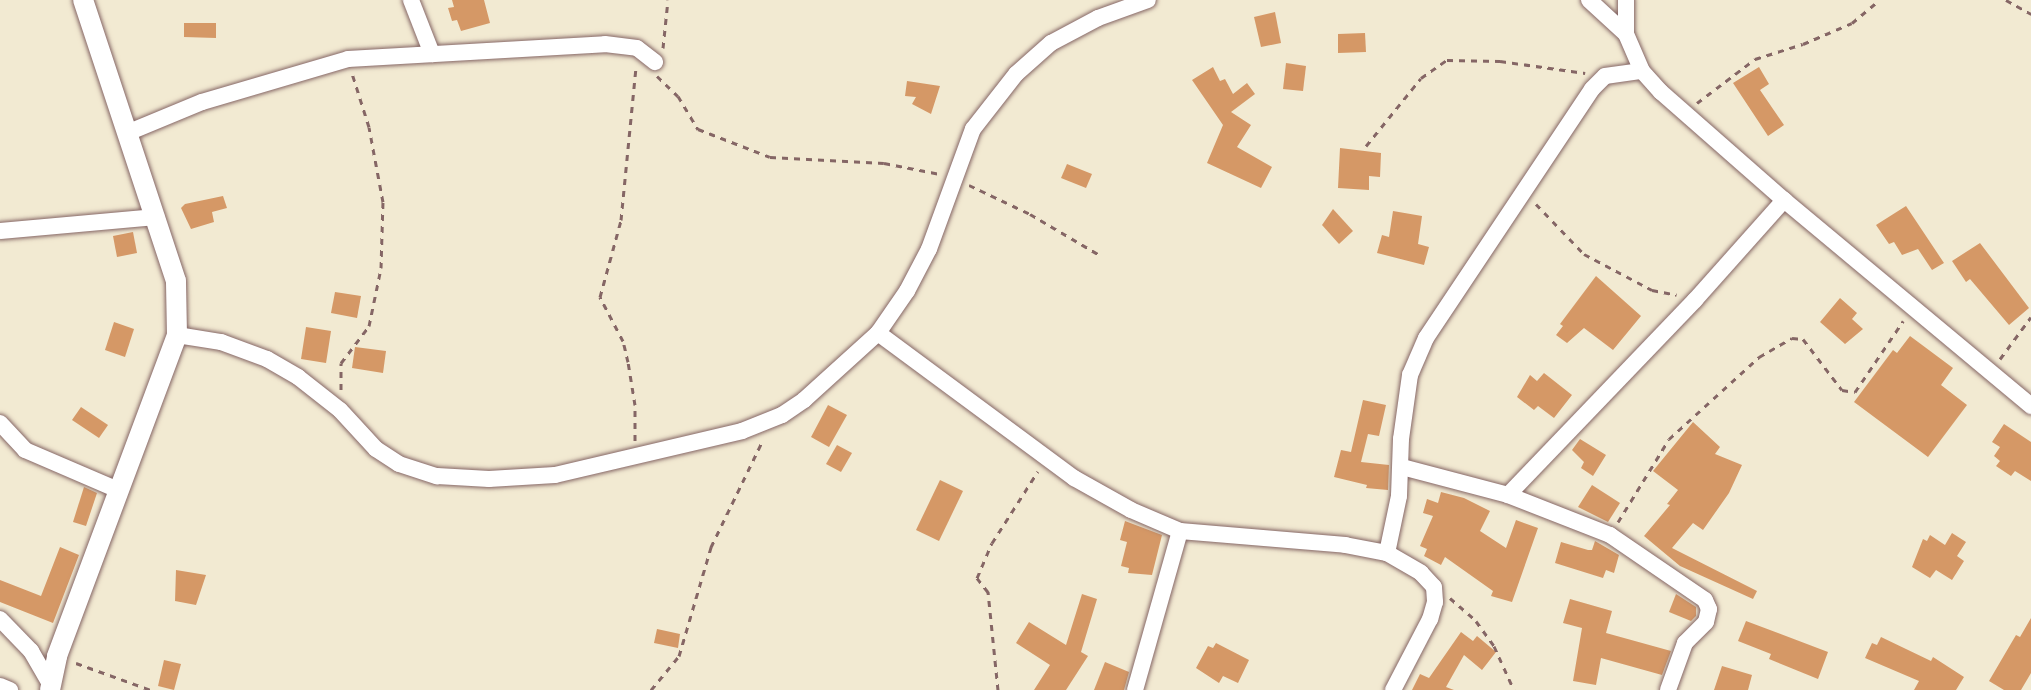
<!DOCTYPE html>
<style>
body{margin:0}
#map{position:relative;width:2031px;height:690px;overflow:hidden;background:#f2ead2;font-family:"IM FELL DW Pica",serif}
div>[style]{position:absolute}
.building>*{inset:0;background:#d59866}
.path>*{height:3px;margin-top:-1.5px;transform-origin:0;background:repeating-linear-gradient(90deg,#856665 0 6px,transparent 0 12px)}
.roads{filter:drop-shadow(0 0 2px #856665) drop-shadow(0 0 2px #856665)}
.minor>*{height:16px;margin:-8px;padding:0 8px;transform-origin:8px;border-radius:8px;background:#fff}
.tertiary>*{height:20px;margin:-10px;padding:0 10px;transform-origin:10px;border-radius:10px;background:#fff}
span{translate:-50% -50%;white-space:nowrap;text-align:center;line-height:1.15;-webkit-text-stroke:6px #fdfcf7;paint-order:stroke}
</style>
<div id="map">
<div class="building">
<div style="clip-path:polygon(452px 0,484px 0,490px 23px,461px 31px,457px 20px,452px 21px,448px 8px,454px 7px)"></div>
<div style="clip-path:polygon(1275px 12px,1281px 43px,1261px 47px,1254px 17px)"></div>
<div style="clip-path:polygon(184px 23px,216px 23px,216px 38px,184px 37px)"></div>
<div style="clip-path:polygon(1365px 33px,1366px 52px,1338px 53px,1338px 34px)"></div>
<div style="clip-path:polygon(1286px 63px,1306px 66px,1303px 91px,1283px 89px)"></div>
<div style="clip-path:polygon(1213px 67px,1220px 81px,1225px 79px,1233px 94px,1247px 83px,1255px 94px,1231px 112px,1251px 125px,1237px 147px,1272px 167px,1261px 188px,1207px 163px,1223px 125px,1192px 80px)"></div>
<div style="clip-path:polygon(1759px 67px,1769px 84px,1760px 90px,1784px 125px,1768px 136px,1733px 83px)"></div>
<div style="clip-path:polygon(907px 81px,940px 86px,931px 114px,912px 104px,916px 97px,905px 96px)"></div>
<div style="clip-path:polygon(1340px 148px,1381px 153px,1380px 177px,1369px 176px,1369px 190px,1338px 188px)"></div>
<div style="clip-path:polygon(1067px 164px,1092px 174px,1086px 188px,1061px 178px)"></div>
<div style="clip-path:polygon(223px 196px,227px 208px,212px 212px,214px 222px,191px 229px,181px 208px,185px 204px)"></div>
<div style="clip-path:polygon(1906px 206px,1944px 263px,1932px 270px,1918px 249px,1902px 255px,1894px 242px,1889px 244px,1876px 225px)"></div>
<div style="clip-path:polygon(1333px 209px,1353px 231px,1339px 244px,1322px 225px)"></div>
<div style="clip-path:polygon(1393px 211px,1422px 216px,1418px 244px,1429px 247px,1424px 265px,1377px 253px,1382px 235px,1389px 237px)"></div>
<div style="clip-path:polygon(133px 232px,137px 253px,117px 257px,113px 236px)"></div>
<div style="clip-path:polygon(1980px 243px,2029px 308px,2009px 325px,1970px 279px,1966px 282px,1952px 261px)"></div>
<div style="clip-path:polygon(1596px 276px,1641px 316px,1613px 350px,1584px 328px,1567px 343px,1556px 335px,1563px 326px,1560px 324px)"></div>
<div style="clip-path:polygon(335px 292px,361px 296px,357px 318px,331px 313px)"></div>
<div style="clip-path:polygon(1840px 298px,1857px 313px,1852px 319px,1863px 329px,1845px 344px,1820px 322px)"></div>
<div style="clip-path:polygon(114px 322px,134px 329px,125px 357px,105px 350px)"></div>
<div style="clip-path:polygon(306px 327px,331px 331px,326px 363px,301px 359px)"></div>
<div style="clip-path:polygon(1910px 336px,1953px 368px,1941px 385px,1967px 405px,1928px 457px,1854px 402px,1893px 350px,1897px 353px)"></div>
<div style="clip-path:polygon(355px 347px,386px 351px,383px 373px,352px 368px)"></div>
<div style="clip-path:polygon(1544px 373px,1572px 395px,1554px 418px,1538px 406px,1534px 410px,1517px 397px,1530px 375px,1537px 381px)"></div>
<div style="clip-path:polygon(1363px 400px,1386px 405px,1379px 436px,1368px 434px,1361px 462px,1389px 465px,1388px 490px,1366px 488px,1367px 485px,1334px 477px,1341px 450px,1351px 452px)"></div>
<div style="clip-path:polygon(828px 405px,847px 415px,829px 447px,811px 437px)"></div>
<div style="clip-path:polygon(81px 407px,108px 425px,99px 438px,72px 420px)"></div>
<div style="clip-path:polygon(1693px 422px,1720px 447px,1715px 454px,1742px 465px,1729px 493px,1703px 530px,1693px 523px,1672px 548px,1757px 591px,1753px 599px,1680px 566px,1644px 536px,1670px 505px,1667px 504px,1678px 490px,1653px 471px)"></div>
<div style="clip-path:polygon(2004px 424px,2031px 442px,2031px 481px,2015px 471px,2011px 476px,1996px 466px,2000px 461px,1994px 456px,2000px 447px,1992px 442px)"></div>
<div style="clip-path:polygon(1580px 439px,1606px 455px,1593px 476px,1581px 468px,1584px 462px,1572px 450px)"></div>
<div style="clip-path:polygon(837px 445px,852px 453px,841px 472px,826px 464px)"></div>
<div style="clip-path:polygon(940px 480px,963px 491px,939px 541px,916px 530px)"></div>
<div style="clip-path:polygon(1592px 485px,1620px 503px,1608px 522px,1578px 507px)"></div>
<div style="clip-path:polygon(84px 487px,97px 493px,86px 526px,73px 522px)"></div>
<div style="clip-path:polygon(1441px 492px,1464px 498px,1490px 511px,1480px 531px,1506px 548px,1516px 520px,1538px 528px,1512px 602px,1491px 596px,1493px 591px,1445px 557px,1441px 565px,1424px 556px,1427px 549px,1420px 546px,1433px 516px,1423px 513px,1427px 499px,1438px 503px)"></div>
<div style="clip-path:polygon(1125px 521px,1162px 535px,1152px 575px,1128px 573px,1129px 568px,1121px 566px,1127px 542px,1120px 540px)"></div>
<div style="clip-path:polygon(1952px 533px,1966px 542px,1957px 556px,1964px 561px,1952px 580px,1936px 570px,1930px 578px,1912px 567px,1923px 539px,1927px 541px,1930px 535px,1945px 545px)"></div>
<div style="clip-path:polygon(1595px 541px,1619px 555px,1614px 573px,1606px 570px,1603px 578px,1555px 563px,1561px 542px,1588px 550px,1592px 550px)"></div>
<div style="clip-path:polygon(60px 547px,79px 555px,53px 623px,0 602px,0 580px,41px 596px)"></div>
<div style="clip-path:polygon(176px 570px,206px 575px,196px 605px,175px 601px)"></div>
<div style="clip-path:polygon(1082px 594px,1097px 599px,1081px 652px,1088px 656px,1066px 690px,1034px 690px,1050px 665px,1016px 643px,1029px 622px,1066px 645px)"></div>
<div style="clip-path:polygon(1676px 594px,1696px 607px,1696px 616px,1691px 621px,1669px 612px)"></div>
<div style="clip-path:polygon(1570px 599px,1612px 611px,1606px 633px,1671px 651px,1662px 675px,1601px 658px,1596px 685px,1573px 681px,1582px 628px,1563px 623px)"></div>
<div style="clip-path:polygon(2031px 618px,2031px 673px,2021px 690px,2004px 690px,1989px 681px,2016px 635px,2020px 637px)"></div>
<div style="clip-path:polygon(1746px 621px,1828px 652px,1818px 679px,1769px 659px,1771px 654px,1738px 641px)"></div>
<div style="clip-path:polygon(657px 629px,680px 634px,678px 648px,654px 643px)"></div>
<div style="clip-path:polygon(1461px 632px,1473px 641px,1477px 636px,1496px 652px,1482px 670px,1464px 655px,1446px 687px,1454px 690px,1412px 690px,1420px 674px,1429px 678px)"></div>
<div style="clip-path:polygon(1881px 637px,1931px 661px,1933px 657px,1964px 677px,1956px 690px,1914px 690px,1919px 681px,1865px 658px,1872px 643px,1877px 645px)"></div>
<div style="clip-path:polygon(1216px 643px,1249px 660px,1238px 683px,1223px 676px,1219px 683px,1196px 668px,1208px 646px,1213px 648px)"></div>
<div style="clip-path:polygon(164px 660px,181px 664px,174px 690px,158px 686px)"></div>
<div style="clip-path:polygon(1105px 662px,1129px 672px,1124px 690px,1094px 690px)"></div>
<div style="clip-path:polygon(1722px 666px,1752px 675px,1748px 690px,1714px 690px)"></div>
</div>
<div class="path">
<div style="left:2006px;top:0;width:29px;rotate:29deg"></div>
<div style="left:663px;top:48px;width:48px;rotate:-84.1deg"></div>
<div style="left:657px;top:76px;width:29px;rotate:44deg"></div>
<div style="left:678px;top:96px;width:39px;rotate:59deg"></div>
<div style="left:698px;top:129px;width:77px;rotate:21.3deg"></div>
<div style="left:770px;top:157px;width:114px;rotate:3deg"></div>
<div style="left:884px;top:163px;width:57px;rotate:11.1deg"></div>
<div style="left:1697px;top:103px;width:73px;rotate:-37.2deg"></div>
<div style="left:1755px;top:59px;width:50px;rotate:-17.4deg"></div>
<div style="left:1803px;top:44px;width:53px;rotate:-23.2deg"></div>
<div style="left:1852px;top:23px;width:35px;rotate:-40deg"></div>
<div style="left:1366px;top:146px;width:87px;rotate:-51deg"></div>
<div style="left:1421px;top:78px;width:32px;rotate:-35deg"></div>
<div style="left:1447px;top:60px;width:53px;rotate:1.1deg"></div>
<div style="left:1500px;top:61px;width:86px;rotate:8deg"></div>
<div style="left:969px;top:185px;width:68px;rotate:25.4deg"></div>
<div style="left:1030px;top:214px;width:79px;rotate:30.5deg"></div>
<div style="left:1536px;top:204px;width:69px;rotate:46.2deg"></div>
<div style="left:1584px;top:254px;width:77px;rotate:27.9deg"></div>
<div style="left:1652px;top:290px;width:25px;rotate:11deg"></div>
<div style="left:2000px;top:359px;width:52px;rotate:-53.6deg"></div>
<div style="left:341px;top:390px;width:27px;rotate:-90deg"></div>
<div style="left:341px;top:363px;width:46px;rotate:-52.9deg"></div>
<div style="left:369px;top:326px;width:59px;rotate:-78.3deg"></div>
<div style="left:381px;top:268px;width:66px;rotate:-88.3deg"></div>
<div style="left:383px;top:202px;width:76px;rotate:-100.6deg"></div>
<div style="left:369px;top:127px;width:57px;rotate:-107.5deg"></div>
<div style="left:635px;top:441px;width:36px;rotate:-90deg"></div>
<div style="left:635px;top:405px;width:44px;rotate:-99.2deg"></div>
<div style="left:628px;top:362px;width:22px;rotate:-103deg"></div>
<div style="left:623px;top:341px;width:50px;rotate:-117.6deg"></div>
<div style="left:600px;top:297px;width:80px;rotate:-74.7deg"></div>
<div style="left:621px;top:220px;width:154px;rotate:-84.4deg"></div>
<div style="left:1618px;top:522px;width:97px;rotate:-58.4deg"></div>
<div style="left:1669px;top:439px;width:122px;rotate:-42.3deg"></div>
<div style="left:1759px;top:357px;width:38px;rotate:-30deg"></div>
<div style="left:1792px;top:338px;width:11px;rotate:5deg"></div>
<div style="left:1803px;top:339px;width:64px;rotate:52.6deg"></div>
<div style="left:1842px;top:390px;width:13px;rotate:9deg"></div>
<div style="left:1855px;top:392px;width:86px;rotate:-55.9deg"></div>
<div style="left:1450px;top:598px;width:35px;rotate:41deg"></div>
<div style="left:1476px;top:621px;width:31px;rotate:54deg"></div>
<div style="left:1494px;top:646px;width:48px;rotate:65.6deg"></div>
<div style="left:76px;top:663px;width:80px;rotate:19.8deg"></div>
<div style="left:651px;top:690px;width:44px;rotate:-50.5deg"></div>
<div style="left:679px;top:656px;width:114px;rotate:-73.6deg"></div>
<div style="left:711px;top:547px;width:119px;rotate:-64.1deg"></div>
<div style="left:998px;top:690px;width:99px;rotate:-95.8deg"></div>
<div style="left:988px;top:592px;width:18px;rotate:-128deg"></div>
<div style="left:977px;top:578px;width:38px;rotate:-67deg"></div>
<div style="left:992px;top:543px;width:85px;rotate:-57.4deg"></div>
</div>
<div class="roads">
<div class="minor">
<div style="left:411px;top:0;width:58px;rotate:68.7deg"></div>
<div style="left:1589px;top:0;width:50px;rotate:42.6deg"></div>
<div style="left:1626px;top:0;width:34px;rotate:90deg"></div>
<div style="left:1626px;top:34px;width:40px;rotate:66.6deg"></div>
<div style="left:1642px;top:71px;width:28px;rotate:48deg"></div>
<div style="left:1661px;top:92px;width:164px;rotate:41.3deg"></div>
<div style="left:1784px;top:200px;width:322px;rotate:39.8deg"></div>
<div style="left:127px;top:133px;width:81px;rotate:-22.5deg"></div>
<div style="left:202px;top:102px;width:152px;rotate:-16.4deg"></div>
<div style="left:348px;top:59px;width:257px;rotate:-3.3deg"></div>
<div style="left:605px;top:44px;width:32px;rotate:7deg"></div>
<div style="left:637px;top:48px;width:23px;rotate:38deg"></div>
<div style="left:0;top:231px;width:157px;rotate:-5.1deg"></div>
<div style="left:878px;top:333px;width:244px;rotate:36.5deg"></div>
<div style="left:1074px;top:478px;width:65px;rotate:29.3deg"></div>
<div style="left:1131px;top:510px;width:53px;rotate:23.2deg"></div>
<div style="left:1180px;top:531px;width:166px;rotate:4.8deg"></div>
<div style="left:1345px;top:545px;width:43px;rotate:10.8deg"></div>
<div style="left:1387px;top:553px;width:39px;rotate:30deg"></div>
<div style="left:1421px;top:573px;width:19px;rotate:47deg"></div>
<div style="left:1434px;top:587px;width:15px;rotate:86deg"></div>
<div style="left:1435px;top:602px;width:18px;rotate:106deg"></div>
<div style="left:1430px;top:619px;width:80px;rotate:117.5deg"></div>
<div style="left:177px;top:335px;width:45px;rotate:9deg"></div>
<div style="left:221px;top:342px;width:49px;rotate:20.3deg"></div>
<div style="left:267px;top:359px;width:36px;rotate:30deg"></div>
<div style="left:298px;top:377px;width:53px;rotate:38.2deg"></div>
<div style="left:340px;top:410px;width:53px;rotate:47.3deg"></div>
<div style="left:376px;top:449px;width:27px;rotate:33deg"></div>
<div style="left:399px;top:464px;width:40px;rotate:18deg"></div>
<div style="left:437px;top:476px;width:52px;rotate:3.3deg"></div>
<div style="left:489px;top:479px;width:66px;rotate:-3.5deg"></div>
<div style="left:555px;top:475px;width:192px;rotate:-13.2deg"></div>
<div style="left:742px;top:431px;width:43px;rotate:-21.8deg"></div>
<div style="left:782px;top:415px;width:27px;rotate:-34deg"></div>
<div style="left:804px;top:400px;width:100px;rotate:-42.2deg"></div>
<div style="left:878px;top:333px;width:51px;rotate:-55.4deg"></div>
<div style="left:907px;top:291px;width:47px;rotate:-62.4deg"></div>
<div style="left:929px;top:249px;width:128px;rotate:-69.9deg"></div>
<div style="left:973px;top:129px;width:70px;rotate:-52deg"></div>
<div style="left:1016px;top:74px;width:47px;rotate:-41.5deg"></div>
<div style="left:1051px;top:43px;width:53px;rotate:-28deg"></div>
<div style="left:1098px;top:18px;width:53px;rotate:-19.8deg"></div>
<div style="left:0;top:423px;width:37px;rotate:47deg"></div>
<div style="left:25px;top:450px;width:101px;rotate:23.3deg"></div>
<div style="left:1402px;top:467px;width:110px;rotate:14.8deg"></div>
<div style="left:1508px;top:495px;width:110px;rotate:21.4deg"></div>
<div style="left:1610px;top:535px;width:115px;rotate:34.4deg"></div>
<div style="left:1705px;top:600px;width:10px;rotate:66deg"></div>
<div style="left:1709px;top:609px;width:13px;rotate:103deg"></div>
<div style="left:1706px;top:622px;width:30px;rotate:135deg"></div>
<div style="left:1685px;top:643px;width:50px;rotate:109.9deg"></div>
<div style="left:1508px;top:495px;width:270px;rotate:-46.2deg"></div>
<div style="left:1695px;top:300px;width:134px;rotate:-48.3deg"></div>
<div style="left:1387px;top:553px;width:58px;rotate:-78.1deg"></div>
<div style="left:1399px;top:496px;width:57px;rotate:-88deg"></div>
<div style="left:1401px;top:439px;width:65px;rotate:-82deg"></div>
<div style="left:1410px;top:375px;width:40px;rotate:-66.6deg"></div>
<div style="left:1426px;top:338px;width:299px;rotate:-56.3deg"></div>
<div style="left:1592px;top:89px;width:18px;rotate:-45deg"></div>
<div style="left:1605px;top:76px;width:37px;rotate:-8deg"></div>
<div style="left:0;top:619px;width:45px;rotate:45.9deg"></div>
<div style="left:31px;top:651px;width:39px;rotate:60deg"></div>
<div style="left:0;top:686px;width:11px;rotate:22deg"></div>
<div style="left:1135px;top:690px;width:165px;rotate:-74.2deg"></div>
</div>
<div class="tertiary">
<div style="left:50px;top:690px;width:35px;rotate:-78deg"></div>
<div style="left:57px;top:656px;width:343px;rotate:-69.5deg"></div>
<div style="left:177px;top:335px;width:54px;rotate:-91.1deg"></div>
<div style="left:176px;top:281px;width:296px;rotate:-108.3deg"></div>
</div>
</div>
</div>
